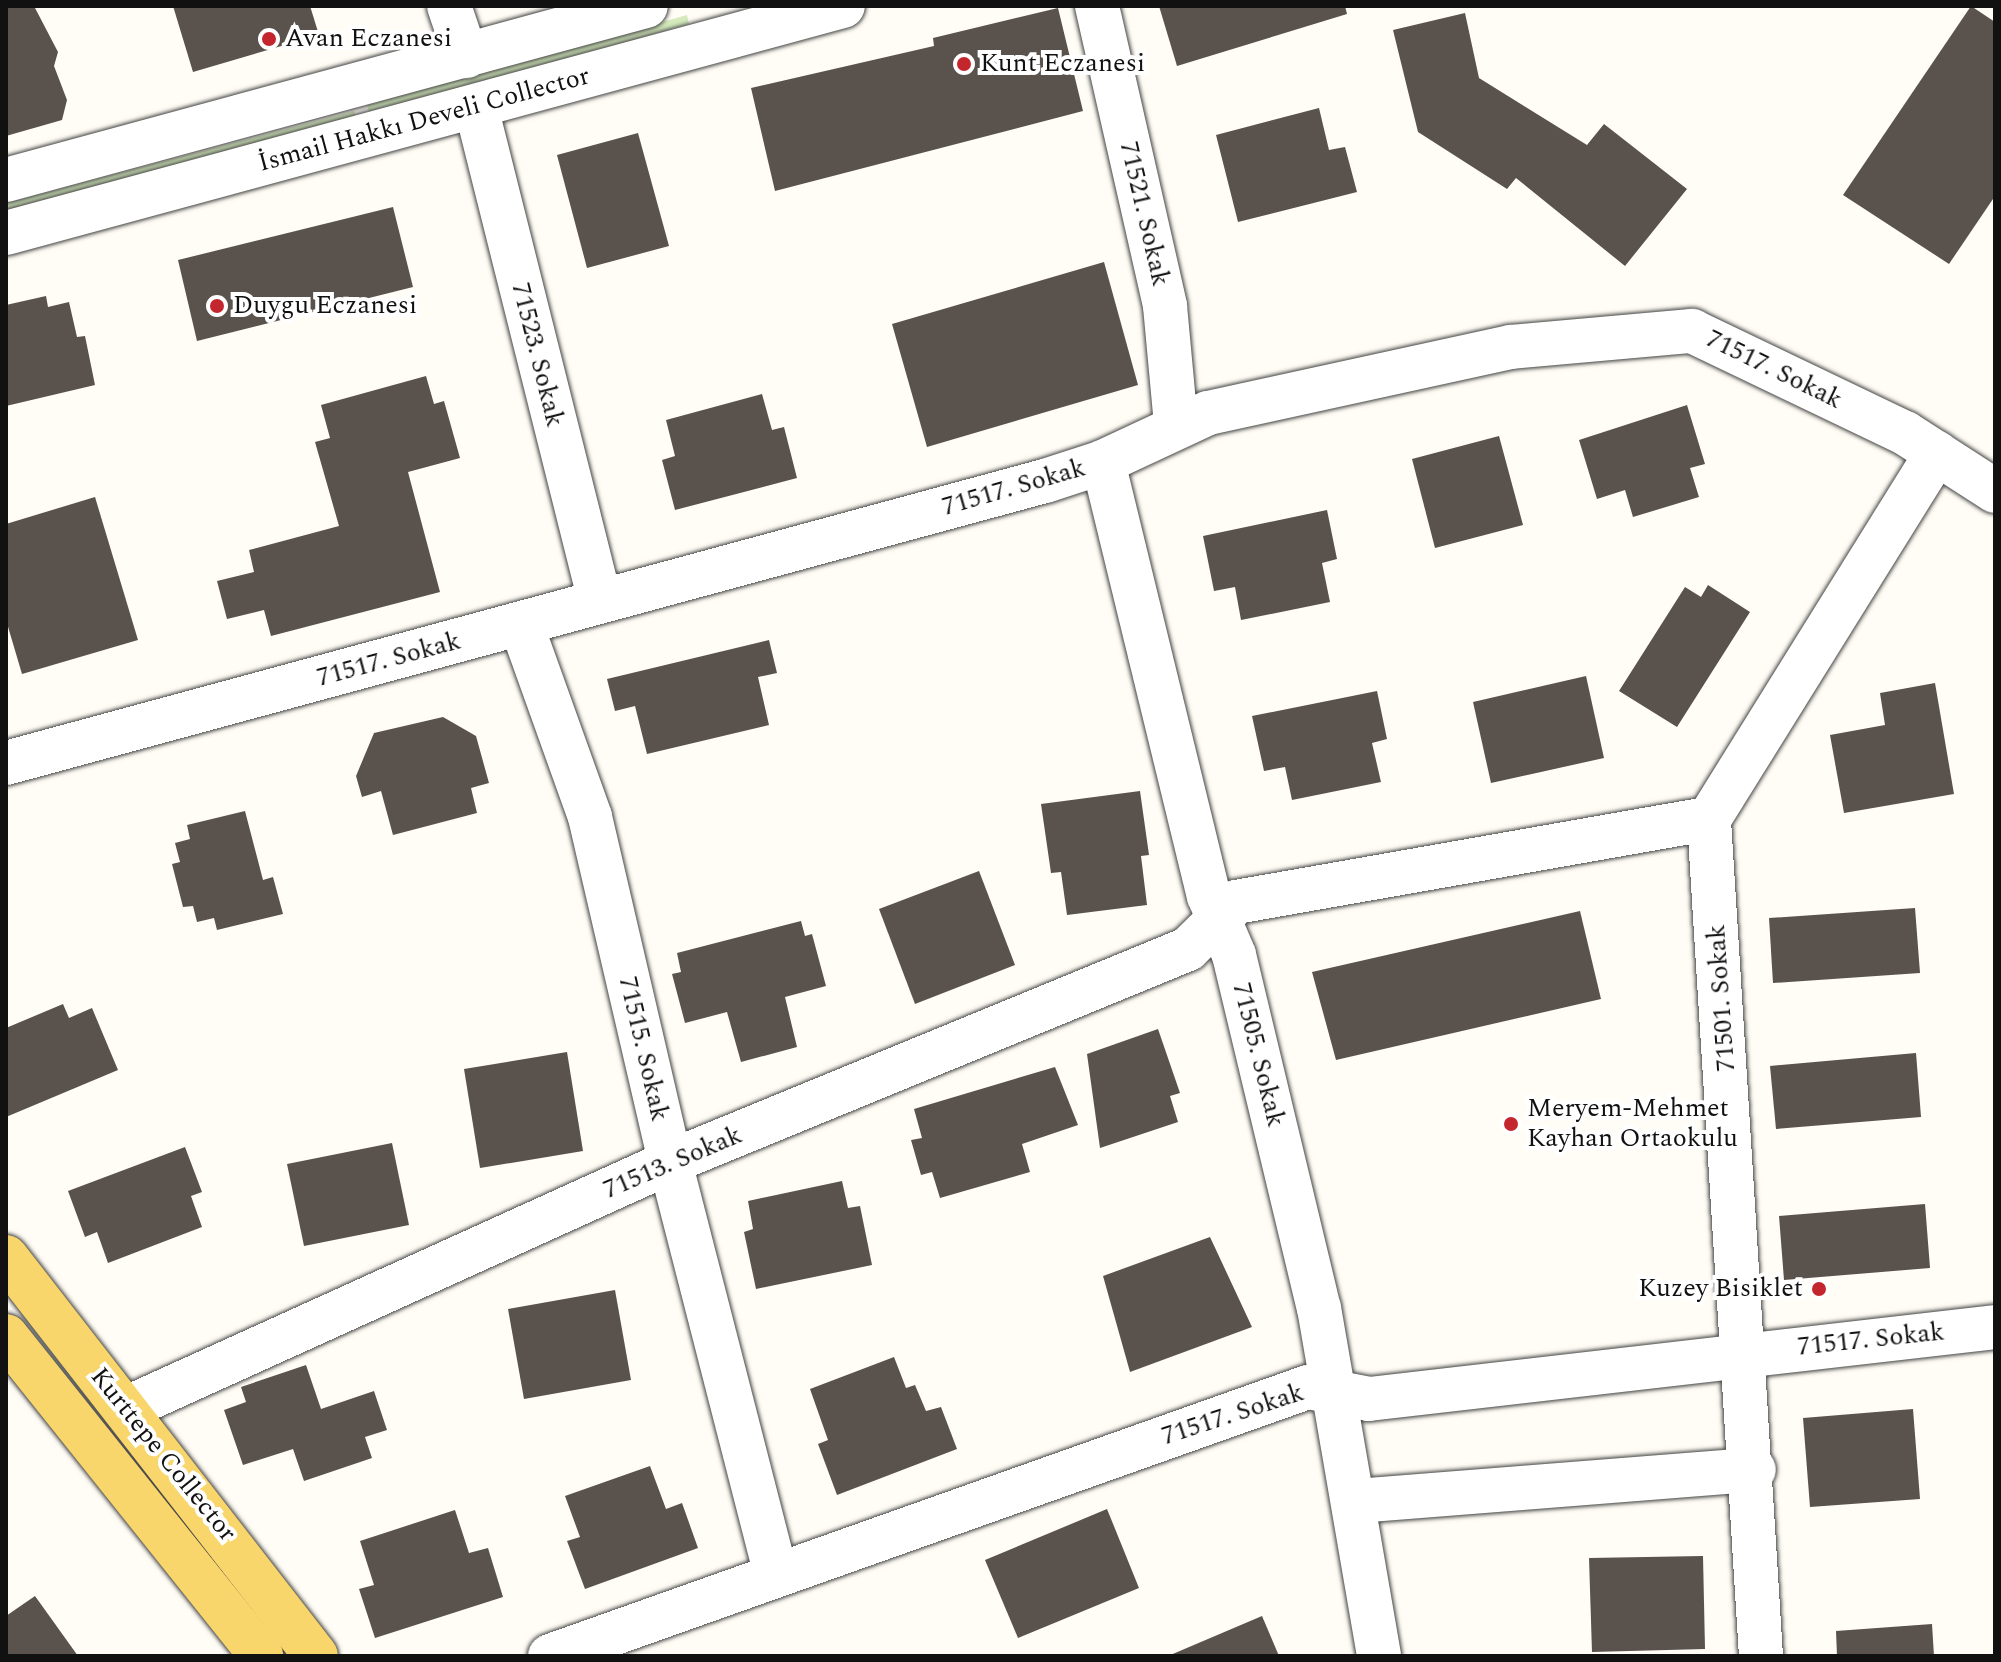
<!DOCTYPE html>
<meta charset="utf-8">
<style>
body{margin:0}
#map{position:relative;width:2001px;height:1662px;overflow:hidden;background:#fffdf5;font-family:Spectral,serif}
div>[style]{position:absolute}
.green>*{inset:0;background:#d5ebbd}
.building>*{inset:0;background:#5a524d}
.roads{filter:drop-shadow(0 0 2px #444) drop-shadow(0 0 2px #444)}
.minor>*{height:44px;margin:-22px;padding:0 22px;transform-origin:22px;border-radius:22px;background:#fff}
.major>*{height:44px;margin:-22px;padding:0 22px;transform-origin:22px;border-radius:22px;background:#f9d66b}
.dots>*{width:22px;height:22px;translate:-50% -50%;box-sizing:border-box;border:4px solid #fff;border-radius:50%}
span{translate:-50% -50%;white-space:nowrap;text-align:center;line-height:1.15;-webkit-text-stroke:8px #fff;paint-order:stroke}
.poi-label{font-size:26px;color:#111}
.left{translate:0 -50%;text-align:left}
.right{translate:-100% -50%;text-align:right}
.street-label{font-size:26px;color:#111}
.frame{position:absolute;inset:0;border:8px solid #111;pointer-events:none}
</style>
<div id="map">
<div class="green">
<div style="clip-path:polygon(687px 15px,689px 24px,370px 116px,367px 105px)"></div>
<div style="clip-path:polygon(354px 111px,357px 121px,6px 214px,6px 203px)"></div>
</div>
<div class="building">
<div style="clip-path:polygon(6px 6px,34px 6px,58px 52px,54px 66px,67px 100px,62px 120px,6px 136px)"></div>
<div style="clip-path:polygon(173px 6px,310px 6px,319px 35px,193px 72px)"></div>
<div style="clip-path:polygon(1159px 6px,1345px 6px,1347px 14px,1177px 66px)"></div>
<div style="clip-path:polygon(1971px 6px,1995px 22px,1995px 196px,1949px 264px,1843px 195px)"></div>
<div style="clip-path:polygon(1058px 8px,1083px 111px,775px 191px,751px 88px,934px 46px,933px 38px)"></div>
<div style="clip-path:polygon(1465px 13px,1479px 78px,1587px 145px,1604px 124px,1687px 189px,1625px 266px,1516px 178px,1507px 189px,1418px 132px,1393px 30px)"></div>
<div style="clip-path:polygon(1319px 108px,1329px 150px,1345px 147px,1357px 192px,1238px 222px,1216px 135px)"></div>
<div style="clip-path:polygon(638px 133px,669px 246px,587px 268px,557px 155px)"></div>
<div style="clip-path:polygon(393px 207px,413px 287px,197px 341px,178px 260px)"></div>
<div style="clip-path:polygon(1104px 262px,1138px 385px,927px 447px,892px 324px)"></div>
<div style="clip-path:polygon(46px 296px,48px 307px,69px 302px,77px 337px,85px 336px,95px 385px,6px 406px,6px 305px)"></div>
<div style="clip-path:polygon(426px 376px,434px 404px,444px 401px,460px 458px,408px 472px,440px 592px,271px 636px,264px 610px,227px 619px,217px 581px,254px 572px,249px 550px,339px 526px,315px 442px,330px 438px,321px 405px)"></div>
<div style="clip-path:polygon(762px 394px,772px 430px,784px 427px,797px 478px,675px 510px,662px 460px,675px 456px,666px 420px)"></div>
<div style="clip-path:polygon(1687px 405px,1705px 464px,1690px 468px,1699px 497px,1633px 517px,1625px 490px,1597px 499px,1579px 440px)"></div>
<div style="clip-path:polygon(1499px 436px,1523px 525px,1435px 548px,1412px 459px)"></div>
<div style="clip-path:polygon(95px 497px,138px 640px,22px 674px,6px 620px,6px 524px)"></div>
<div style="clip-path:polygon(1327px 510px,1337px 559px,1322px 563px,1330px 602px,1241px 620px,1235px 587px,1214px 591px,1203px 536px)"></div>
<div style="clip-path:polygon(1708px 585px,1750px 612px,1677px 727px,1619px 691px,1685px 587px,1701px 597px)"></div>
<div style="clip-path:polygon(769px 640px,777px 673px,758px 677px,769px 725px,647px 754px,635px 706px,615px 711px,607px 679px)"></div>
<div style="clip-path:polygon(1586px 676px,1604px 758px,1491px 783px,1473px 702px)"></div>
<div style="clip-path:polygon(1935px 683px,1954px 794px,1844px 813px,1830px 735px,1885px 725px,1880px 693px)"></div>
<div style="clip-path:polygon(1377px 691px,1387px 739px,1372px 743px,1381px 782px,1292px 800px,1285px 767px,1264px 771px,1252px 716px)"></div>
<div style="clip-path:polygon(443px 717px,476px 736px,489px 783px,471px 788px,477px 813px,393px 835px,381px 791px,362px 797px,356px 776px,374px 733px)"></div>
<div style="clip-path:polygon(1140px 791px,1149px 855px,1141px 856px,1147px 905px,1067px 915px,1061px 872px,1051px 873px,1041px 804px)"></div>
<div style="clip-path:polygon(245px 811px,263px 880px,273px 877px,283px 914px,217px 930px,214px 918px,197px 922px,193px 906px,183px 907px,172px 864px,180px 862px,175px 843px,190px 839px,187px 825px)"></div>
<div style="clip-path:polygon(979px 871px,1015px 965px,915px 1004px,879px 909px)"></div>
<div style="clip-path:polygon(1915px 908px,1920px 973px,1773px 983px,1769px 918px)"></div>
<div style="clip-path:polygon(1580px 911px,1601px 999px,1336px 1060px,1312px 972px)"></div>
<div style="clip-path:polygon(801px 921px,805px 936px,812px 934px,826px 986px,785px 997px,797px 1047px,741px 1062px,727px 1012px,685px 1023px,672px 974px,681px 972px,677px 953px)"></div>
<div style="clip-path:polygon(63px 1004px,69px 1018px,92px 1008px,118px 1070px,6px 1117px,6px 1028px)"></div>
<div style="clip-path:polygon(1158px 1029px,1180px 1093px,1170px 1096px,1178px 1122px,1100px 1148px,1087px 1054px)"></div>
<div style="clip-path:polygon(567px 1052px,583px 1151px,480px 1168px,464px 1069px)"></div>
<div style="clip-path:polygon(1916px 1053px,1921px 1117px,1776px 1129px,1770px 1066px)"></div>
<div style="clip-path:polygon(1055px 1067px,1078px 1125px,1022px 1144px,1030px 1172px,940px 1198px,932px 1172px,921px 1175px,911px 1140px,922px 1138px,914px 1109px)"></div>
<div style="clip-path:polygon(392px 1143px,409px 1225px,304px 1246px,287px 1164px)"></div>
<div style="clip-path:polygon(185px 1147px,202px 1192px,191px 1196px,202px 1227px,108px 1263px,97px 1232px,85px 1237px,68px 1191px)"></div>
<div style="clip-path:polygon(842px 1181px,848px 1208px,860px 1206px,872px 1265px,756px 1289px,744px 1232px,753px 1229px,748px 1201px)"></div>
<div style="clip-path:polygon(1925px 1204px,1930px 1268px,1784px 1280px,1779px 1216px)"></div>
<div style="clip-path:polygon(1210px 1237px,1252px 1327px,1130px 1372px,1103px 1276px)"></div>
<div style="clip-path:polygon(615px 1290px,631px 1380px,524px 1399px,508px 1309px)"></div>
<div style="clip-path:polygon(894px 1357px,906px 1388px,915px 1385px,926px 1411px,941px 1407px,957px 1449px,837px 1495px,818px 1444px,828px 1440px,810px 1389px)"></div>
<div style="clip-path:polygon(306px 1365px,321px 1409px,374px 1391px,387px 1430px,365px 1437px,372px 1458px,304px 1481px,293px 1449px,243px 1465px,224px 1410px,246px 1402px,241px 1387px)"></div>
<div style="clip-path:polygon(1913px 1409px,1920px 1499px,1810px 1507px,1803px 1418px)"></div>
<div style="clip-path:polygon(650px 1466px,666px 1509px,682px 1503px,698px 1548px,585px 1589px,567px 1541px,580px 1537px,565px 1496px)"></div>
<div style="clip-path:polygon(1107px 1509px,1139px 1588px,1018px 1638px,985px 1560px)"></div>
<div style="clip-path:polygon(455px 1510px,469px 1553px,488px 1548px,503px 1597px,375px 1638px,359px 1589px,374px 1585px,360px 1541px)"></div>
<div style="clip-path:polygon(1703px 1556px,1705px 1649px,1592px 1652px,1589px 1558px)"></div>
<div style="clip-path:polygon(35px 1596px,78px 1656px,6px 1656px,6px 1616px)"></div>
<div style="clip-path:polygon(1262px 1616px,1279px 1656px,1168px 1656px)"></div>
<div style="clip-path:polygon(1932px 1624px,1934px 1656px,1837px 1656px,1836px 1631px)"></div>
</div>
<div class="roads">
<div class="minor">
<div style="left:449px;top:6px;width:53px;rotate:71.2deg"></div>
<div style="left:1097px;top:6px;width:308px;rotate:77.2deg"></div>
<div style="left:1165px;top:306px;width:119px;rotate:84.7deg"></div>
<div style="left:476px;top:107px;width:509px;rotate:75.91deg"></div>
<div style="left:6px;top:180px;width:663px;rotate:-15.21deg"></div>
<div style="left:6px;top:233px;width:867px;rotate:-15.17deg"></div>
<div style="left:1103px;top:462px;width:447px;rotate:76.3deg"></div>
<div style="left:1209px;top:896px;width:64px;rotate:67deg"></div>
<div style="left:1234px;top:955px;width:363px;rotate:76.5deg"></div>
<div style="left:1319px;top:1308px;width:353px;rotate:80.2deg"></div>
<div style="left:521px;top:624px;width:205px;rotate:70.3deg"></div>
<div style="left:590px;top:817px;width:354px;rotate:76.9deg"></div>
<div style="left:670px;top:1162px;width:423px;rotate:75.6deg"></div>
<div style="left:6px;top:763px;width:1077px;rotate:-15.19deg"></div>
<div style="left:1045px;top:481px;width:61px;rotate:-18.1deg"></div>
<div style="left:1103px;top:462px;width:116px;rotate:-25deg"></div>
<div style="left:1208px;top:413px;width:310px;rotate:-12.3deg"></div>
<div style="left:1511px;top:347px;width:182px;rotate:-5.1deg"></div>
<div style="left:1692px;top:331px;width:236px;rotate:25.6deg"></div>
<div style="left:1905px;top:433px;width:107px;rotate:32.8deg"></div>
<div style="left:125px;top:1409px;width:598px;rotate:-24.38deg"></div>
<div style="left:670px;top:1162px;width:560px;rotate:-22.35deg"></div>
<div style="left:1188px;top:949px;width:67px;rotate:-44.4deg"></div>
<div style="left:1236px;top:902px;width:480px;rotate:-10deg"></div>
<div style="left:1356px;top:1501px;width:399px;rotate:-4.5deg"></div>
<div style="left:550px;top:1656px;width:804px;rotate:-19.54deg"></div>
<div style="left:1308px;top:1387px;width:62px;rotate:11.1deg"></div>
<div style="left:1369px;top:1399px;width:630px;rotate:-6.56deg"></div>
<div style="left:1761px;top:1656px;width:839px;rotate:-93.56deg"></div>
<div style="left:1709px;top:819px;width:431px;rotate:-58.1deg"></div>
</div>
<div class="major">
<div style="left:6px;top:1257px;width:505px;rotate:52.15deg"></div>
<div style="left:6px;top:1336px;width:409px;rotate:51.4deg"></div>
</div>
</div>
<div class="dots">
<div style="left:269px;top:39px;background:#c4262e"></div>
<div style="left:964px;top:64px;background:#c4262e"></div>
<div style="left:217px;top:306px;background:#c4262e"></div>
<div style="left:1511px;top:1124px;background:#c4262e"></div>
<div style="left:1819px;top:1289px;background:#c4262e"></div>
</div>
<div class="poi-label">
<span class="left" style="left:285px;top:39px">Avan Eczanesi</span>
<span class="left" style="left:980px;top:64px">Kunt Eczanesi</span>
<span class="left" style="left:233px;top:306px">Duygu Eczanesi</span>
<span class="left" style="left:1527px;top:1124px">Meryem-Mehmet<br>Kayhan Ortaokulu</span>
<span class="right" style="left:1803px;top:1289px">Kuzey Bisiklet</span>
</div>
<div class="street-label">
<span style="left:424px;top:120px;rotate:-15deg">İsmail Hakkı Develi Collector</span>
<span style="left:1144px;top:214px;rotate:77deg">71521. Sokak</span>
<span style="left:537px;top:355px;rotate:76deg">71523. Sokak</span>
<span style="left:1774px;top:370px;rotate:26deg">71517. Sokak</span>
<span style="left:1014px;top:488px;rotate:-16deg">71517. Sokak</span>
<span style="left:389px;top:660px;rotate:-15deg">71517. Sokak</span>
<span style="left:1722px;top:998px;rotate:-94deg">71501. Sokak</span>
<span style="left:643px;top:1049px;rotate:77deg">71515. Sokak</span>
<span style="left:1258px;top:1055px;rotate:76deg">71505. Sokak</span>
<span style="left:673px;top:1163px;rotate:-23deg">71513. Sokak</span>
<span style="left:1871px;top:1340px;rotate:-6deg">71517. Sokak</span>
<span style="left:1233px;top:1415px;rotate:-18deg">71517. Sokak</span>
<span style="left:163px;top:1455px;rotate:51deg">Kurttepe Collector</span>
</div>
<div class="frame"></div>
</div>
